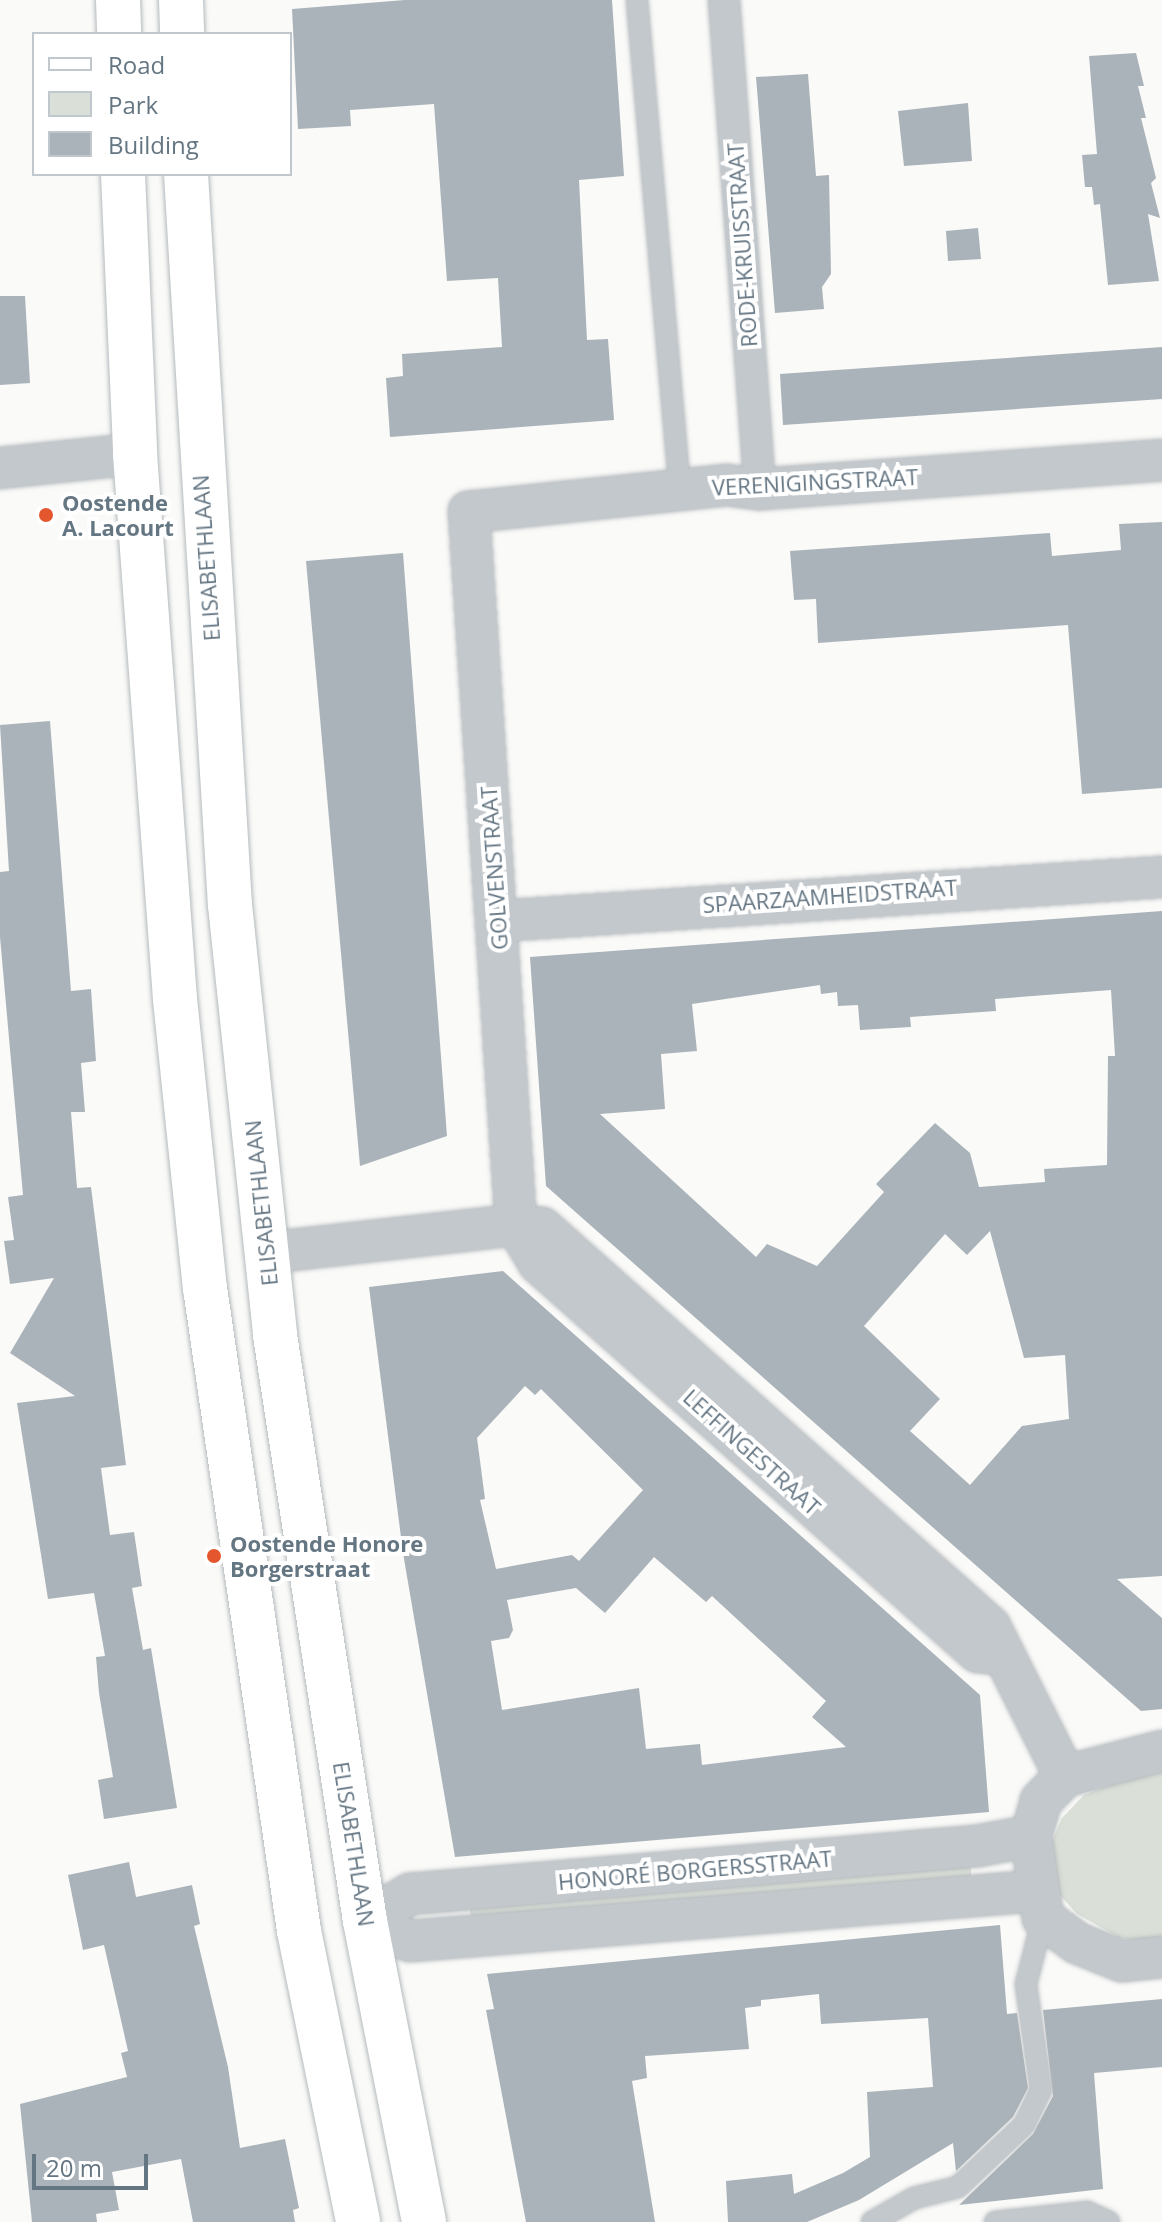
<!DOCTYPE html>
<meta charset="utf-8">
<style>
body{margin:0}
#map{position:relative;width:1162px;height:2222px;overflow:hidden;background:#fafaf8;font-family:"Open Sans",sans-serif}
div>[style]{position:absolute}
.green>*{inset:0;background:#dadfd7}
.building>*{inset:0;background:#aab3b9}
.roads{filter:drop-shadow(0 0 2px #b5babe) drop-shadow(0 0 2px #b5babe)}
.service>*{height:20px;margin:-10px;padding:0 10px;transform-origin:10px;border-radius:10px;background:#c3c8cc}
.pedestrian>*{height:30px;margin:-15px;padding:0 15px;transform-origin:15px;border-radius:15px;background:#c3c8cc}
.minor>*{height:40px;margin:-20px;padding:0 20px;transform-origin:20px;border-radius:20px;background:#c3c8cc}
.primary>*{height:44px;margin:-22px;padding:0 22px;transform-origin:22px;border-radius:22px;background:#fff}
.dots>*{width:22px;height:22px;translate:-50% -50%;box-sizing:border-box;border:4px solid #fff;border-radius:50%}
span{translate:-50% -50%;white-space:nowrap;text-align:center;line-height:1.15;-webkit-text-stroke:8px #fff;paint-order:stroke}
.street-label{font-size:22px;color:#657683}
.poi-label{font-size:22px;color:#657683;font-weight:700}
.left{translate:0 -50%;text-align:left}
.legend{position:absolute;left:32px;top:32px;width:260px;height:144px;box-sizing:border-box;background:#fff;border:2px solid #c1c8cd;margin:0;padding:10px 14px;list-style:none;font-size:24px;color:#657683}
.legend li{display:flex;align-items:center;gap:16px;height:40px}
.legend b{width:40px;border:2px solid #c1c8cd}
.scale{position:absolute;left:32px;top:2154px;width:116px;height:36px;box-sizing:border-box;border:4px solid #657683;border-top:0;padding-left:10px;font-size:24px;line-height:28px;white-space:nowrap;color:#657683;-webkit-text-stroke:6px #fff;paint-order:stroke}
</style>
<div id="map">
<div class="green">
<div style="clip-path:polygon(1162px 1765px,1162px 1944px,1120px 1938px,1077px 1914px,1059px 1894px,1051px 1843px,1062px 1818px,1084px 1795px)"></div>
<div style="clip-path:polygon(970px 1859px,972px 1881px,472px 1918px,470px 1913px,470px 1908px)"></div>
</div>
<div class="building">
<div style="clip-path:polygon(405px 0,612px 0,624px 176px,579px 180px,587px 340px,608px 339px,614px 420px,390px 437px,386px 378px,403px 376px,402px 354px,502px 347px,498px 278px,447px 281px,434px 104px,350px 110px,351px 126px,298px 129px,292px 9px)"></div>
<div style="clip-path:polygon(1136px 53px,1144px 86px,1138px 86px,1146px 118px,1141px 118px,1156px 178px,1151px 183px,1160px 218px,1148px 214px,1159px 281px,1108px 285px,1100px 204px,1094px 205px,1092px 187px,1085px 187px,1082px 155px,1097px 154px,1089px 56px)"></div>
<div style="clip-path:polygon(808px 74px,816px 176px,829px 175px,831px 274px,822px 287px,824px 309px,775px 313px,756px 77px)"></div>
<div style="clip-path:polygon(968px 103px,972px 161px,904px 166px,898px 111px)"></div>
<div style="clip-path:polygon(978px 228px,981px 259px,948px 261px,946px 231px)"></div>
<div style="clip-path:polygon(0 296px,25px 296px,30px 383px,0 385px)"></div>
<div style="clip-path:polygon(1162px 347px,1162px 399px,783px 425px,780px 374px)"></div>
<div style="clip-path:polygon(1162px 522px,1162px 788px,1082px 794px,1068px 625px,818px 643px,816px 599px,794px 600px,790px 551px,1050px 533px,1052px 556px,1121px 550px,1119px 524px)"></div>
<div style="clip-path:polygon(403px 553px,447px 1136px,360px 1166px,306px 561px)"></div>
<div style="clip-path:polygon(50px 721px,71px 991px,91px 989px,96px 1061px,81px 1063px,85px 1112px,71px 1112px,77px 1188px,91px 1187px,126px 1465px,101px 1468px,110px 1535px,134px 1532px,142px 1586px,132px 1588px,143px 1650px,151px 1648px,177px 1808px,104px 1819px,98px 1780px,113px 1777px,99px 1693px,96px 1657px,105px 1656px,94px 1593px,48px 1599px,17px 1403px,75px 1396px,10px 1353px,54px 1278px,10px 1284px,4px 1241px,14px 1240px,8px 1197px,23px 1195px,0 937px,0 872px,9px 871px,0 725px)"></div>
<div style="clip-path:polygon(evenodd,1162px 911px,1162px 1576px,1117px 1579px,1162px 1618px,1162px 1709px,1141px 1711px,546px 1186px,530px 957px,1162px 911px,820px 985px,821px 994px,837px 992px,838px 1006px,858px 1005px,860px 1030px,911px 1027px,910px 1017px,996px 1011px,995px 999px,1111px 990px,1115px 1056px,1108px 1056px,1107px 1165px,1044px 1169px,1045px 1182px,979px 1187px,970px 1153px,935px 1123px,876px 1184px,884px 1192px,817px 1266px,767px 1244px,756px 1257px,600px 1114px,665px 1109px,661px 1054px,697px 1051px,692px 1004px,820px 985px,1162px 911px,990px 1231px,1024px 1358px,1065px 1355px,1069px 1419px,1022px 1426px,970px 1485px,910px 1431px,940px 1399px,864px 1326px,945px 1234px,967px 1255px,990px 1231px)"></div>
<div style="clip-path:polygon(evenodd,503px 1271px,980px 1695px,989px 1812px,455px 1857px,403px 1553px,369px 1287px,503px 1271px,525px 1386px,535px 1395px,541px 1389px,643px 1490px,579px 1561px,572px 1555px,496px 1569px,480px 1500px,485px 1499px,477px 1438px,525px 1386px,503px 1271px,654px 1557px,706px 1602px,712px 1596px,826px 1701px,812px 1717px,846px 1747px,702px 1765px,700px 1744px,646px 1749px,639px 1688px,502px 1710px,491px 1641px,509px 1638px,513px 1630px,507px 1600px,576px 1588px,605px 1613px,654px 1557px)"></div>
<div style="clip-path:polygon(129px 1862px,136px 1897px,192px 1885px,200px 1924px,194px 1926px,228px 2067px,240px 2148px,285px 2139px,299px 2208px,293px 2210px,295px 2222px,193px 2222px,181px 2159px,112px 2172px,119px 2210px,96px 2214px,97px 2222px,32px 2222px,20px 2104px,127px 2077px,121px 2053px,128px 2051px,104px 1945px,83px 1950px,68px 1875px)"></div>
<div style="clip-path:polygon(1000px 1925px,1007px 2014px,1017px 2013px,1028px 2088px,1013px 2117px,956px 2171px,953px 2143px,859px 2200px,807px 2222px,728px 2222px,726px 2181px,792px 2174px,794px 2194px,843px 2173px,870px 2157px,867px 2092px,933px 2087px,928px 2018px,821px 2024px,819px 1994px,761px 2000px,761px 2006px,745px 2008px,749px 2049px,645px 2056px,647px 2078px,632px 2081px,655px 2222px,526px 2222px,486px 2010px,494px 2009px,487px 1974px)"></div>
<div style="clip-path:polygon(1162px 1999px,1162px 2067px,1094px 2073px,1103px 2189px,959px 2205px,1033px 2134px,1053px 2096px,1043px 2010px)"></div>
</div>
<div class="roads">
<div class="service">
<div style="left:637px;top:0;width:491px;rotate:85deg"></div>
<div style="left:872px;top:2222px;width:48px;rotate:-29.7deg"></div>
<div style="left:914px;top:2198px;width:45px;rotate:-14deg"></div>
<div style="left:958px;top:2187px;width:91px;rotate:-43.2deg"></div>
<div style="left:1024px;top:2125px;width:39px;rotate:-64deg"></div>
<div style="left:1041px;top:2090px;width:107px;rotate:-98.1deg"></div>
<div style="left:1026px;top:1984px;width:68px;rotate:-75.6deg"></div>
<div style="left:995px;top:2222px;width:93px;rotate:-6.2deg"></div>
<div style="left:1087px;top:2212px;width:24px;rotate:24deg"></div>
</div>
<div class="pedestrian">
<div style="left:724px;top:0;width:490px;rotate:85.8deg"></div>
</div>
<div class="minor">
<div style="left:0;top:468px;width:136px;rotate:-5.9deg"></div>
<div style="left:498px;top:921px;width:665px;rotate:-3.79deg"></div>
<div style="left:266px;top:1253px;width:252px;rotate:-6.4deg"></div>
<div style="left:516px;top:1225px;width:715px;rotate:-93.77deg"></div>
<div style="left:469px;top:512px;width:258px;rotate:-6deg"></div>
<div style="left:726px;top:485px;width:34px;rotate:7deg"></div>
<div style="left:760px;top:489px;width:403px;rotate:-4.1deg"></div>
<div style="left:1004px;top:1655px;width:26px;rotate:-173deg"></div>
<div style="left:978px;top:1652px;width:587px;rotate:-138.46deg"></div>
<div style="left:539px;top:1263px;width:44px;rotate:-121.2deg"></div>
<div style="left:516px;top:1225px;width:26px;rotate:7deg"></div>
<div style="left:542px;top:1228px;width:600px;rotate:41.69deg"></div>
<div style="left:990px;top:1627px;width:167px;rotate:63.3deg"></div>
<div style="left:1162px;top:1751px;width:100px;rotate:165.5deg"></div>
<div style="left:1065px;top:1776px;width:35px;rotate:134deg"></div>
<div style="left:1041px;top:1801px;width:36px;rotate:106deg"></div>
<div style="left:1031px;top:1836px;width:83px;rotate:81.7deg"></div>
<div style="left:1043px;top:1918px;width:42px;rotate:36.3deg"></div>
<div style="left:1077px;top:1943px;width:48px;rotate:21.8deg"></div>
<div style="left:1122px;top:1961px;width:40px;rotate:-5.7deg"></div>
<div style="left:365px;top:1921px;width:52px;rotate:-31deg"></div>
<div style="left:410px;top:1894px;width:569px;rotate:-4.84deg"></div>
<div style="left:977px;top:1846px;width:55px;rotate:-10.5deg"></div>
<div style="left:365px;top:1921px;width:49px;rotate:24deg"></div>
<div style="left:410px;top:1941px;width:627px;rotate:-4.57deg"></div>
</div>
<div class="primary">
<div style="left:118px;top:0;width:34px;rotate:88deg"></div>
<div style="left:181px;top:0;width:34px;rotate:88deg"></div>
<div style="left:123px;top:174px;width:280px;rotate:87.5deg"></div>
<div style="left:135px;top:454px;width:546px;rotate:85.8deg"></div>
<div style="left:175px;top:999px;width:291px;rotate:84.1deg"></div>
<div style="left:205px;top:1288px;width:650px;rotate:81.68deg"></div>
<div style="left:299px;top:1931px;width:297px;rotate:78.5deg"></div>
<div style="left:186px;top:174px;width:732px;rotate:86.56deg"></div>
<div style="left:230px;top:905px;width:432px;rotate:84deg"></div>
<div style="left:275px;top:1335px;width:593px;rotate:81.27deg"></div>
<div style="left:365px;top:1921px;width:307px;rotate:78.9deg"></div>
</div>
</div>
<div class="dots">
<div style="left:46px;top:515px;background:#e4572e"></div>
<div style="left:214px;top:1556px;background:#e4572e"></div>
</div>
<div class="street-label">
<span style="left:742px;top:245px;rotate:-94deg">RODE-KRUISSTRAAT</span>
<span style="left:815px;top:482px;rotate:-3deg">VERENIGINGSTRAAT</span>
<span style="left:206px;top:558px;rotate:-94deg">ELISABETHLAAN</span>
<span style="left:494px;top:868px;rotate:-94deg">GOLVENSTRAAT</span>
<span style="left:830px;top:896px;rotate:-4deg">SPAARZAAMHEIDSTRAAT</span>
<span style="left:261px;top:1203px;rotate:-96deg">ELISABETHLAAN</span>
<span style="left:752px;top:1452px;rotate:42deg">LEFFINGESTRAAT</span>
<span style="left:354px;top:1844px;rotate:81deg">ELISABETHLAAN</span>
<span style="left:695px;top:1870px;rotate:-5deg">HONORÉ BORGERSSTRAAT</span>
</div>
<div class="poi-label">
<span class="left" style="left:62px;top:515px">Oostende<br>A. Lacourt</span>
<span class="left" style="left:230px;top:1556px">Oostende Honore<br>Borgerstraat</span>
</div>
<ul class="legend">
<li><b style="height:10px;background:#fff"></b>Road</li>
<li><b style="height:22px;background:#dadfd7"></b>Park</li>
<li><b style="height:22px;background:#aab3b9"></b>Building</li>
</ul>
<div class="scale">20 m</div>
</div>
